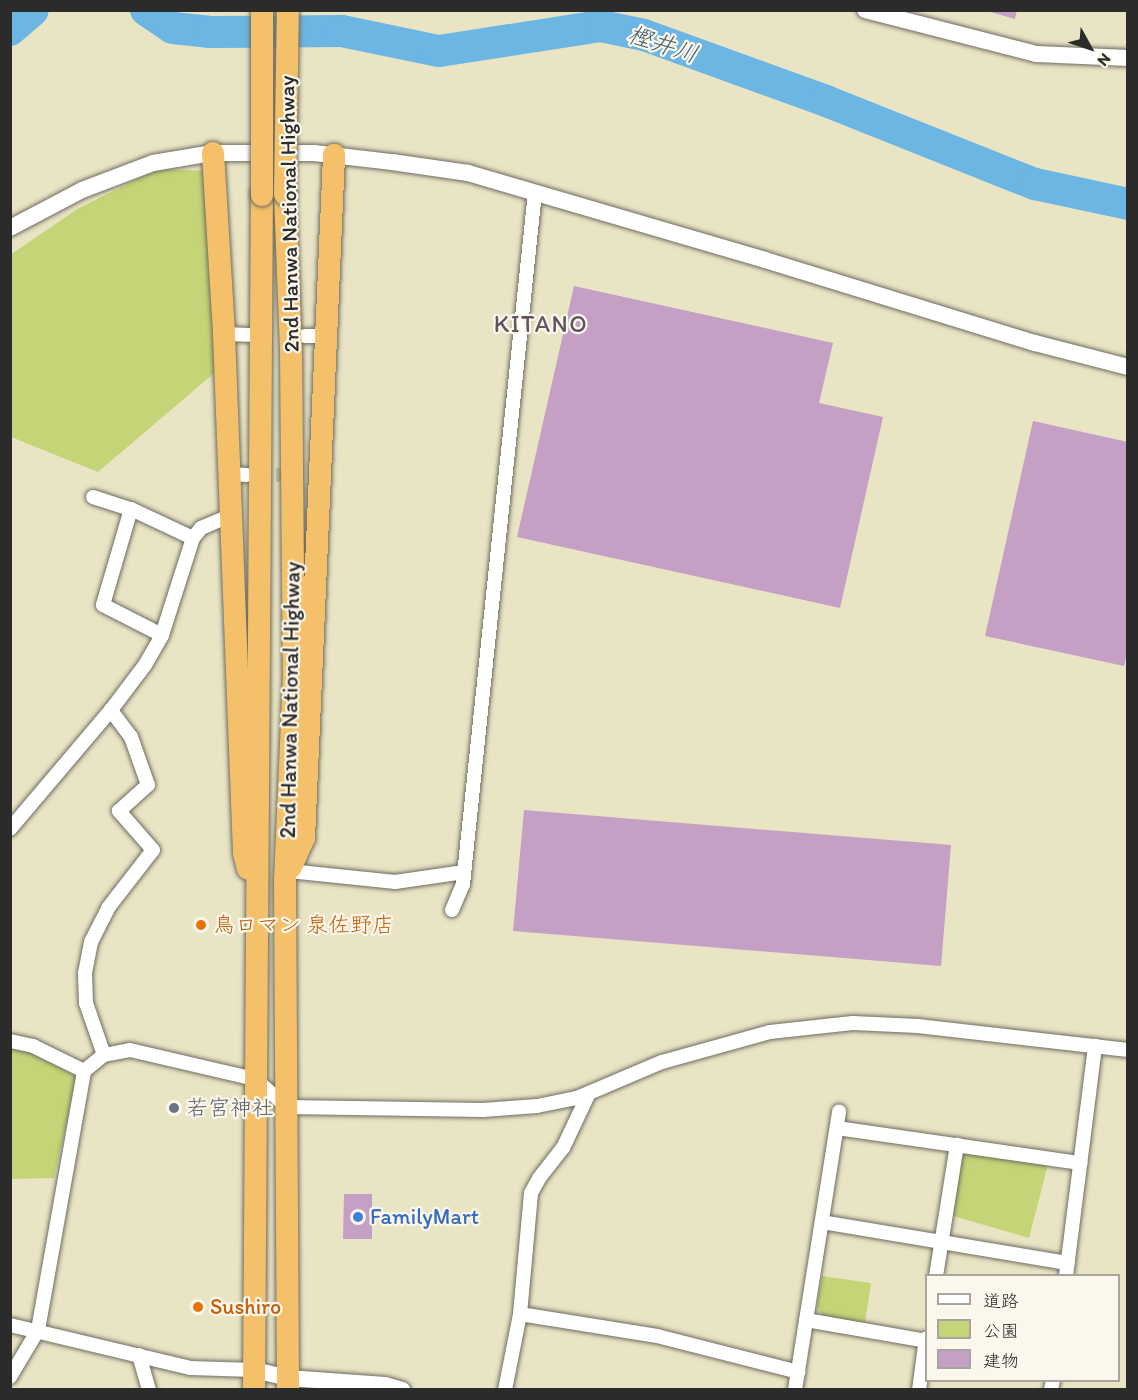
<!DOCTYPE html>
<meta charset="utf-8">
<style>
body{margin:0}
#map{position:relative;width:1138px;height:1400px;overflow:hidden;background:#e9e4c4;font-family:Itim,"Klee One",sans-serif}
div>[style]{position:absolute}
.green>*{inset:0;background:#c5d476}
.river>*{height:32px;margin:-16px;padding:0 16px;transform-origin:16px;border-radius:16px;background:#6cb6e4}
.building>*{inset:0;background:#c4a0c4}
.minor-tunnel>*{height:14px;margin-top:-7px;transform-origin:0;background:repeating-linear-gradient(90deg,#c3bfa5 0 14px,transparent 0 21px)}
.roads{filter:drop-shadow(0 0 2px #6e6c61) drop-shadow(0 0 2px #6e6c61)}
.minor>*{height:14px;margin:-7px;padding:0 7px;transform-origin:7px;border-radius:7px;background:#fff}
.tertiary>*{height:16px;margin:-8px;padding:0 8px;transform-origin:8px;border-radius:8px;background:#fff}
.trunk>*{height:22px;margin:-11px;padding:0 11px;transform-origin:11px;border-radius:11px;background:#f4c16a}
.bridges{filter:drop-shadow(0 0 2px #6e6c61) drop-shadow(0 0 2px #6e6c61)}
.trunk-bridge>*{height:22px;margin:-11px;padding:0 11px;transform-origin:11px;border-radius:11px;background:#f4c16a}
.dots>*{width:16px;height:16px;translate:-50% -50%;box-sizing:border-box;border:3px solid #fbf7ec;border-radius:50%}
span{translate:-50% -50%;white-space:nowrap;text-align:center;line-height:1.15;-webkit-text-stroke:4.5px #fbf7ec;paint-order:stroke}
.street-label{font-size:22px;color:#2b2b2b}
.food-label{font-size:22px;color:#c56008}
.left{translate:0 -50%;text-align:left}
.worship-label{font-size:22px;color:#5b616d}
.shop-label{font-size:22px;color:#366cbe}
.water-label{font-size:24px;color:#425c6c;font-style:italic}
.neighbourhood-label{font-size:24px;color:#615461;letter-spacing:1.5px}
.frame{position:absolute;inset:0;border:12px solid #2b2b2b;pointer-events:none}
.legend{position:absolute;left:925px;top:1274px;width:195px;height:108px;box-sizing:border-box;background:#fbf7ec;border:2px solid #a8a59f;margin:0;padding:8px 10px;list-style:none;font-size:18px;color:#2b2b2b}
.legend li{display:flex;align-items:center;gap:12px;height:30px}
.legend b{width:30px;border:2px solid #a8a59f}
.north{position:absolute;left:1060px;top:18px;width:60px;height:60px;-webkit-text-stroke:4px #fbf7ec;paint-order:stroke;rotate:130deg;font-size:16px;font-weight:700;line-height:24px;text-align:center;color:#2b2b2b}
.north::after{content:'';display:block;margin:auto;width:21px;height:27px;background:#2b2b2b;clip-path:polygon(50% 0,100% 100%,50% 72%,0 100%)}
</style>
<div id="map">
<div class="green">
<div style="clip-path:polygon(158px 169px,207px 171px,219px 369px,98px 472px,11px 437px,10px 255px,79px 208px)"></div>
<div style="clip-path:polygon(18px 1046px,77px 1077px,54px 1178px,11px 1179px,10px 1047px)"></div>
<div style="clip-path:polygon(961px 1152px,1048px 1164px,1029px 1238px,953px 1216px)"></div>
<div style="clip-path:polygon(822px 1276px,871px 1283px,865px 1323px,824px 1317px,817px 1308px)"></div>
</div>
<div class="river">
<div style="left:146px;top:10px;width:32px;rotate:34deg"></div>
<div style="left:173px;top:28px;width:36px;rotate:6deg"></div>
<div style="left:209px;top:32px;width:133px;rotate:-0.4deg"></div>
<div style="left:342px;top:31px;width:99px;rotate:11.7deg"></div>
<div style="left:439px;top:51px;width:164px;rotate:-8.8deg"></div>
<div style="left:601px;top:26px;width:44px;rotate:11.8deg"></div>
<div style="left:644px;top:35px;width:194px;rotate:19.9deg"></div>
<div style="left:826px;top:101px;width:225px;rotate:21.7deg"></div>
<div style="left:1035px;top:184px;width:95px;rotate:12.1deg"></div>
<div style="left:10px;top:30px;width:30px;rotate:-41deg"></div>
</div>
<div class="building">
<div style="clip-path:polygon(983px 10px,1017px 10px,1015px 19px)"></div>
<div style="clip-path:polygon(574px 286px,833px 343px,819px 403px,883px 417px,840px 608px,517px 537px)"></div>
<div style="clip-path:polygon(1033px 421px,1128px 442px,1128px 649px,1124px 666px,985px 636px)"></div>
<div style="clip-path:polygon(524px 810px,951px 845px,941px 966px,513px 931px)"></div>
<div style="clip-path:polygon(344px 1194px,372px 1194px,372px 1239px,343px 1239px)"></div>
</div>
<div class="minor-tunnel">
<div style="left:255px;top:475px;width:49px"></div>
</div>
<div class="roads">
<div class="minor">
<div style="left:224px;top:334px;width:25px;rotate:2deg"></div>
<div style="left:305px;top:336px;width:21px"></div>
<div style="left:230px;top:474px;width:17px;rotate:3deg"></div>
<div style="left:93px;top:497px;width:40px;rotate:18deg"></div>
<div style="left:131px;top:509px;width:68px;rotate:25.1deg"></div>
<div style="left:131px;top:509px;width:100px;rotate:106.3deg"></div>
<div style="left:103px;top:605px;width:66px;rotate:27deg"></div>
<div style="left:10px;top:829px;width:156px;rotate:-49.7deg"></div>
<div style="left:111px;top:710px;width:56px;rotate:-52.9deg"></div>
<div style="left:145px;top:665px;width:34px;rotate:-60deg"></div>
<div style="left:162px;top:635px;width:102px;rotate:-72.3deg"></div>
<div style="left:193px;top:538px;width:13px;rotate:-51deg"></div>
<div style="left:201px;top:528px;width:33px;rotate:-23deg"></div>
<div style="left:289px;top:871px;width:107px;rotate:5.9deg"></div>
<div style="left:395px;top:882px;width:70px;rotate:-8.2deg"></div>
<div style="left:452px;top:910px;width:28px;rotate:-67deg"></div>
<div style="left:463px;top:884px;width:696px;rotate:-84.06deg"></div>
<div style="left:10px;top:1041px;width:24px;rotate:12deg"></div>
<div style="left:33px;top:1046px;width:57px;rotate:26.1deg"></div>
<div style="left:104px;top:1055px;width:55px;rotate:-109.1deg"></div>
<div style="left:86px;top:1003px;width:30px;rotate:-92deg"></div>
<div style="left:85px;top:973px;width:32px;rotate:-79deg"></div>
<div style="left:91px;top:942px;width:38px;rotate:-63deg"></div>
<div style="left:108px;top:908px;width:73px;rotate:-52.2deg"></div>
<div style="left:153px;top:850px;width:52px;rotate:-131.1deg"></div>
<div style="left:119px;top:811px;width:39px;rotate:-42deg"></div>
<div style="left:148px;top:785px;width:51px;rotate:-109.5deg"></div>
<div style="left:131px;top:737px;width:34px;rotate:-127deg"></div>
<div style="left:837px;top:1128px;width:246px;rotate:8.2deg"></div>
<div style="left:822px;top:1222px;width:249px;rotate:9.5deg"></div>
<div style="left:936px;top:1276px;width:133px;rotate:-80.9deg"></div>
<div style="left:1066px;top:1276px;width:232px;rotate:-82.8deg"></div>
<div style="left:520px;top:1314px;width:139px;rotate:9.1deg"></div>
<div style="left:657px;top:1336px;width:146px;rotate:14.3deg"></div>
<div style="left:806px;top:1320px;width:122px;rotate:9.9deg"></div>
<div style="left:10px;top:1325px;width:185px;rotate:13.4deg"></div>
<div style="left:190px;top:1368px;width:64px;rotate:1.8deg"></div>
<div style="left:139px;top:1355px;width:36px;rotate:74deg"></div>
<div style="left:10px;top:1377px;width:55px;rotate:-59.2deg"></div>
<div style="left:38px;top:1330px;width:263px;rotate:-79.9deg"></div>
<div style="left:84px;top:1071px;width:26px;rotate:-39deg"></div>
<div style="left:104px;top:1055px;width:26px;rotate:-11deg"></div>
<div style="left:130px;top:1050px;width:128px;rotate:13.1deg"></div>
<div style="left:255px;top:1079px;width:43px;rotate:41.2deg"></div>
<div style="left:287px;top:1107px;width:196px;rotate:0.9deg"></div>
<div style="left:483px;top:1110px;width:54px;rotate:-4.2deg"></div>
<div style="left:537px;top:1106px;width:41px;rotate:-11.3deg"></div>
<div style="left:577px;top:1098px;width:92px;rotate:-23deg"></div>
<div style="left:662px;top:1062px;width:112px;rotate:-15.5deg"></div>
<div style="left:770px;top:1032px;width:83px;rotate:-6.2deg"></div>
<div style="left:853px;top:1023px;width:65px;rotate:2.6deg"></div>
<div style="left:918px;top:1026px;width:211px;rotate:6.5deg"></div>
<div style="left:505px;top:1390px;width:77px;rotate:-78.8deg"></div>
<div style="left:520px;top:1314px;width:121px;rotate:-84.8deg"></div>
<div style="left:531px;top:1193px;width:18px;rotate:-61deg"></div>
<div style="left:540px;top:1177px;width:37px;rotate:-52deg"></div>
<div style="left:563px;top:1148px;width:61px;rotate:-64.7deg"></div>
<div style="left:795px;top:1390px;width:282px;rotate:-81deg"></div>
<div style="left:919px;top:1390px;width:52px;rotate:-82.3deg"></div>
<div style="left:1051px;top:1390px;width:10px;rotate:-79deg"></div>
</div>
<div class="tertiary">
<div style="left:865px;top:10px;width:177px;rotate:14.4deg"></div>
<div style="left:1036px;top:54px;width:92px;rotate:2.5deg"></div>
<div style="left:10px;top:228px;width:81px;rotate:-27.8deg"></div>
<div style="left:82px;top:190px;width:76px;rotate:-20.8deg"></div>
<div style="left:153px;top:163px;width:61px;rotate:-9.5deg"></div>
<div style="left:213px;top:153px;width:101px"></div>
<div style="left:314px;top:153px;width:79px;rotate:6.6deg"></div>
<div style="left:392px;top:162px;width:77px;rotate:8.2deg"></div>
<div style="left:468px;top:173px;width:309px;rotate:16.3deg"></div>
<div style="left:765px;top:260px;width:282px;rotate:17.1deg"></div>
<div style="left:1035px;top:343px;width:96px;rotate:14.5deg"></div>
<div style="left:254px;top:1370px;width:35px;rotate:13deg"></div>
<div style="left:288px;top:1378px;width:97px;rotate:4.1deg"></div>
<div style="left:385px;top:1385px;width:18px;rotate:16deg"></div>
</div>
<div class="trunk">
<div style="left:213px;top:153px;width:181px;rotate:86.5deg"></div>
<div style="left:224px;top:334px;width:519px;rotate:87.79deg"></div>
<div style="left:244px;top:853px;width:16px;rotate:76deg"></div>
<div style="left:285px;top:194px;width:154px;rotate:87.8deg"></div>
<div style="left:291px;top:348px;width:327px;rotate:89.5deg"></div>
<div style="left:294px;top:675px;width:205px;rotate:92.5deg"></div>
<div style="left:285px;top:880px;width:510px;rotate:89.66deg"></div>
<div style="left:291px;top:867px;width:32px;rotate:-66deg"></div>
<div style="left:304px;top:838px;width:684px;rotate:-87.48deg"></div>
<div style="left:254px;top:1390px;width:1195px;rotate:-89.62deg"></div>
</div>
</div>
<div class="bridges">
<div class="trunk-bridge">
<div style="left:285px;top:194px;width:184px;rotate:-89.1deg"></div>
<div style="left:262px;top:195px;width:185px;rotate:-90deg"></div>
</div>
</div>
<div class="dots">
<div style="left:201px;top:925px;background:#e8710a"></div>
<div style="left:174px;top:1108px;background:#6b7280"></div>
<div style="left:358px;top:1217px;background:#3f7fe0"></div>
<div style="left:198px;top:1307px;background:#e8710a"></div>
</div>
<div class="street-label">
<span style="left:289px;top:214px;rotate:-91deg">2nd Hanwa National Highway</span>
<span style="left:290px;top:700px;rotate:-89deg">2nd Hanwa National Highway</span>
</div>
<div class="food-label">
<span class="left" style="left:213px;top:925px">鳥ロマン 泉佐野店</span>
<span class="left" style="left:210px;top:1307px">Sushiro</span>
</div>
<div class="worship-label">
<span class="left" style="left:186px;top:1108px">若宮神社</span>
</div>
<div class="shop-label">
<span class="left" style="left:370px;top:1217px">FamilyMart</span>
</div>
<div class="water-label">
<span style="left:663px;top:44px;rotate:18deg">樫井川</span>
</div>
<div class="neighbourhood-label">
<span style="left:541px;top:324px">KITANO</span>
</div>
<div class="frame"></div>
<ul class="legend">
<li><b style="height:8px;background:#fff"></b>道路</li>
<li><b style="height:16px;background:#c5d476"></b>公園</li>
<li><b style="height:16px;background:#c4a0c4"></b>建物</li>
</ul>
<div class="north">N</div>
</div>
